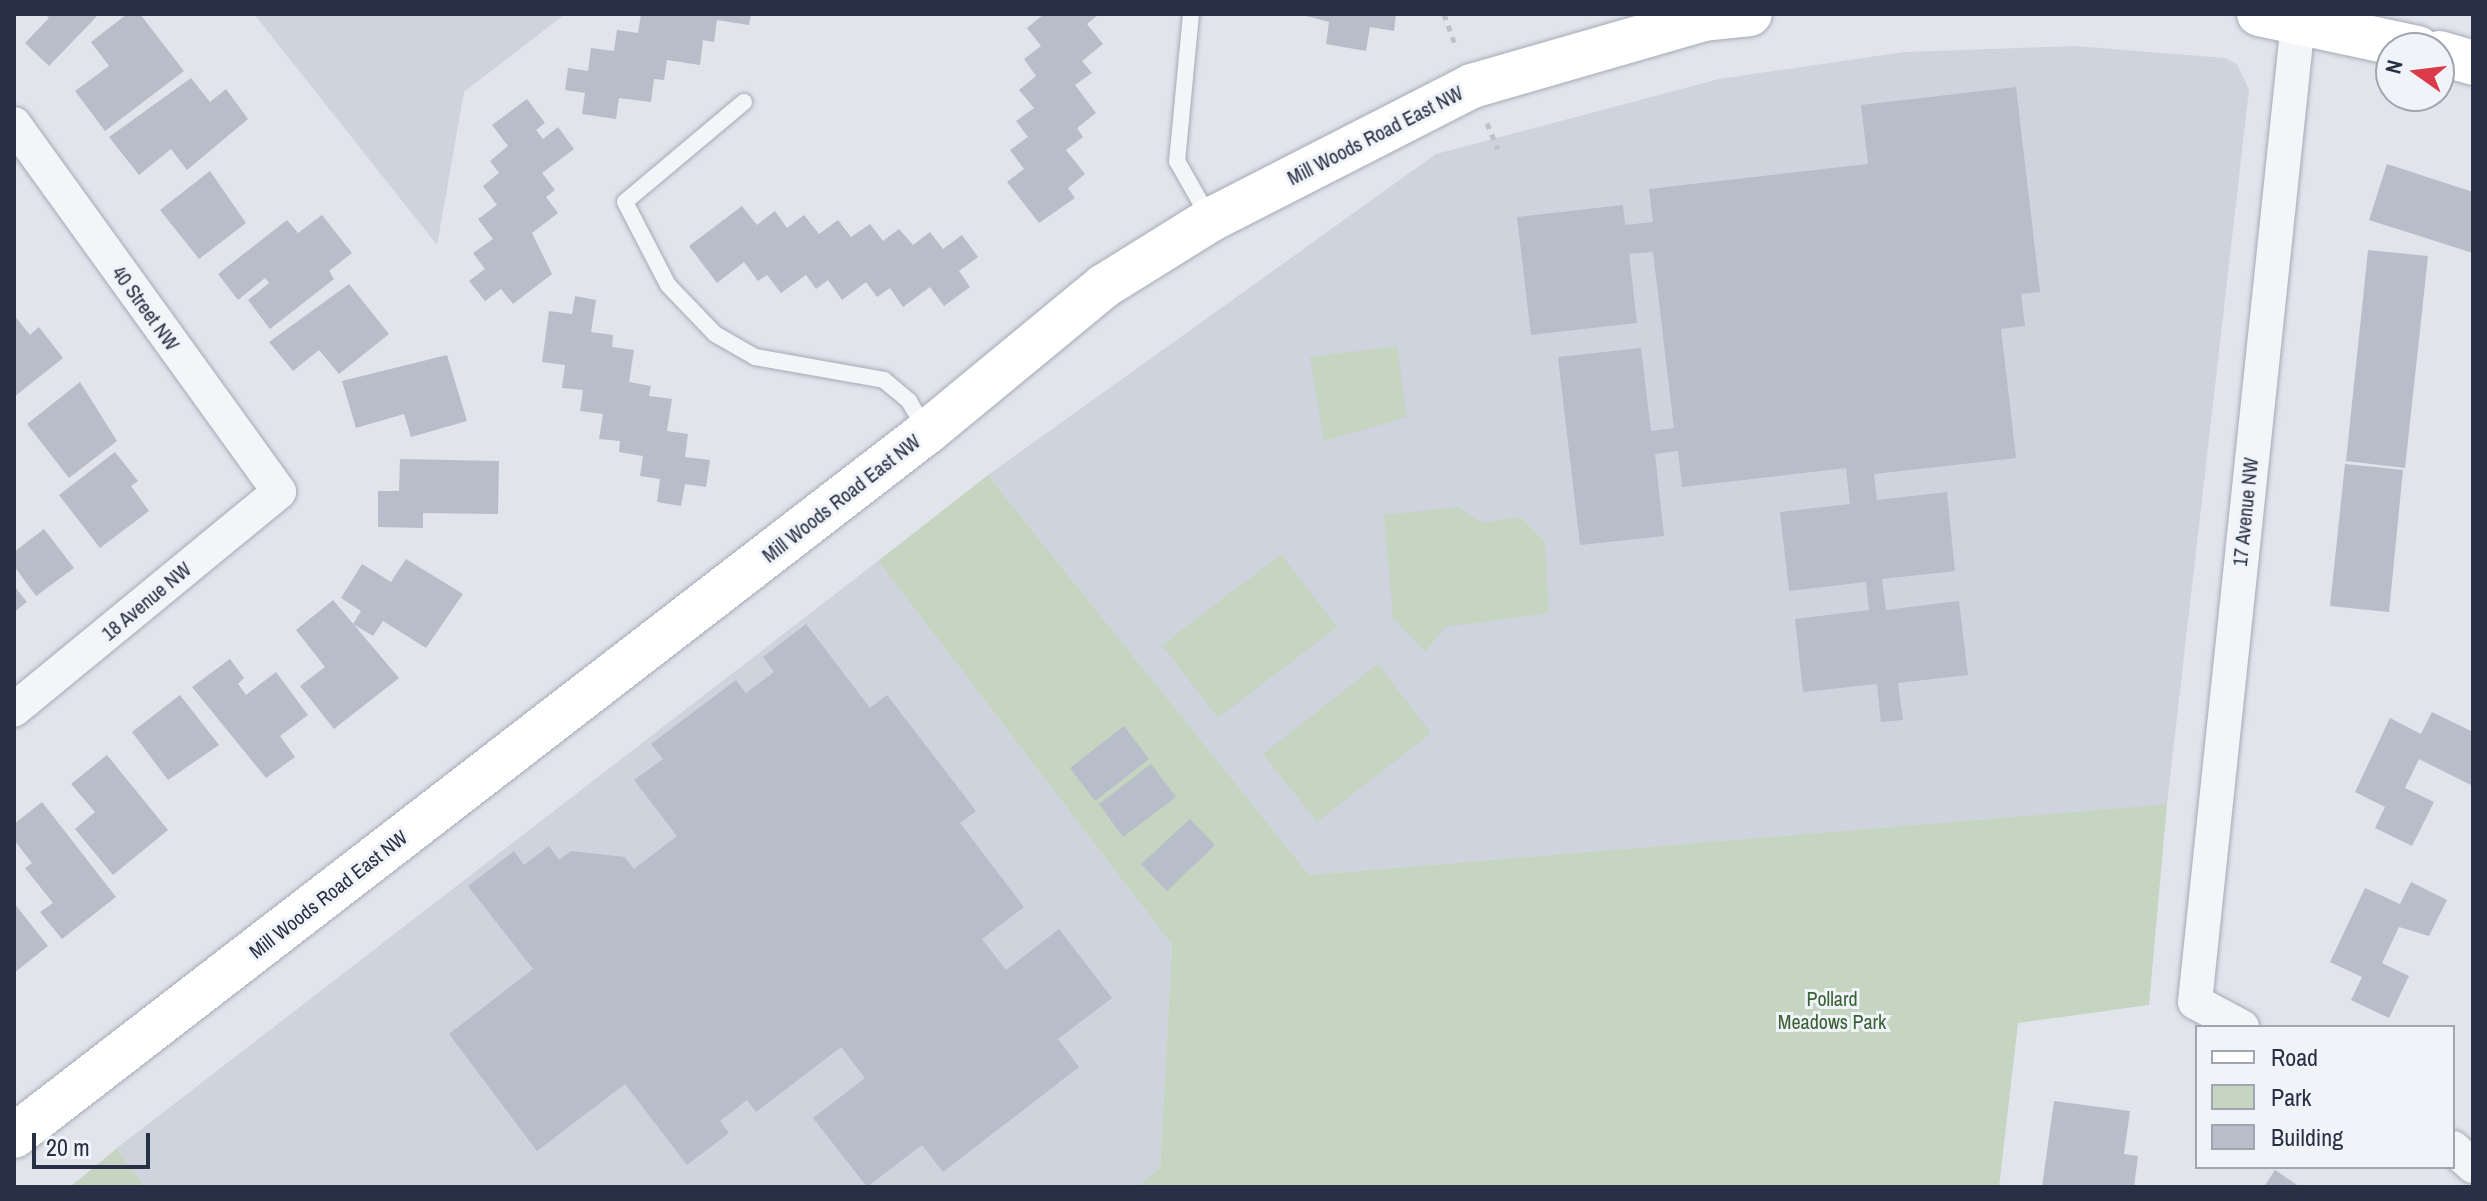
<!DOCTYPE html>
<style>
body{margin:0}
#map{position:relative;width:2487px;height:1201px;overflow:hidden;background:#e1e4eb;font-family:"Archivo Narrow",sans-serif}
div>[style]{position:absolute}
.built>*{inset:0;background:#ced3dd}
.green>*{inset:0;background:#c5d5c1}
.building>*{inset:0;background:#b7bdc9}
.path>*{height:5px;margin-top:-2.5px;transform-origin:0;background:repeating-linear-gradient(90deg,#bfc2ca 0 6px,transparent 0 12px)}
.roads{filter:drop-shadow(0 0 2px #a5aab6) drop-shadow(0 0 2px #a5aab6)}
.lane>*{height:16px;margin:-8px;padding:0 8px;transform-origin:8px;border-radius:8px;background:#f4f5f9}
.street>*{height:34px;margin:-17px;padding:0 17px;transform-origin:17px;border-radius:17px;background:#f4f5f9}
.secondary>*{height:44px;margin:-22px;padding:0 22px;transform-origin:22px;border-radius:22px;background:#fff}
span{translate:-50% -50%;white-space:nowrap;text-align:center;line-height:1.15;-webkit-text-stroke:6px #f0f3f8;paint-order:stroke}
.street-label{font-size:20px;color:#273044}
.park-label{font-size:20px;color:#396133}
.frame{position:absolute;inset:0;border:16px solid #273044;pointer-events:none}
.legend{position:absolute;left:2195px;top:1025px;width:260px;height:144px;box-sizing:border-box;background:#f0f3f8;border:2px solid #a0a5b0;margin:0;padding:10px 14px;list-style:none;font-size:24px;color:#273044}
.legend li{display:flex;align-items:center;gap:16px;height:40px}
.legend b{width:40px;border:2px solid #a0a5b0}
.north{position:absolute;left:2375px;top:32px;width:80px;height:80px;box-sizing:border-box;background:#f0f3f8;border:2px solid #a0a5b0;border-radius:50%;rotate:284deg;font-size:22px;font-weight:700;line-height:32px;text-align:center;color:#273044}
.north::after{content:'';display:block;margin:auto;width:28px;height:36px;background:#db3a49;clip-path:polygon(50% 0,100% 100%,50% 72%,0 100%)}
.scale{position:absolute;left:32px;top:1133px;width:118px;height:36px;box-sizing:border-box;border:4px solid #273044;border-top:0;padding-left:10px;font-size:24px;line-height:28px;white-space:nowrap;color:#273044;-webkit-text-stroke:6px #f0f3f8;paint-order:stroke}
</style>
<div id="map">
<div class="built">
<div style="clip-path:polygon(254px 14px,565px 14px,464px 92px,437px 245px)"></div>
<div style="clip-path:polygon(2075px 46px,2225px 58px,2237px 64px,2249px 90px,2167px 804px,1309px 875px,988px 475px,1436px 154px,1719px 79px,1904px 52px)"></div>
<div style="clip-path:polygon(878px 561px,1172px 945px,1160px 1168px,1136px 1187px,145px 1187px,117px 1148px)"></div>
</div>
<div class="green">
<div style="clip-path:polygon(1397px 346px,1407px 417px,1324px 441px,1310px 357px)"></div>
<div style="clip-path:polygon(988px 475px,1309px 875px,2167px 804px,2149px 1005px,2018px 1023px,1999px 1187px,1136px 1187px,1160px 1168px,1172px 945px,878px 561px)"></div>
<div style="clip-path:polygon(1458px 507px,1482px 523px,1520px 517px,1545px 542px,1549px 613px,1445px 627px,1425px 652px,1393px 618px,1384px 515px)"></div>
<div style="clip-path:polygon(1281px 554px,1337px 627px,1218px 718px,1162px 645px)"></div>
<div style="clip-path:polygon(1378px 664px,1431px 733px,1317px 822px,1263px 754px)"></div>
<div style="clip-path:polygon(117px 1148px,145px 1187px,70px 1187px)"></div>
</div>
<div class="building">
<div style="clip-path:polygon(44px 14px,99px 14px,49px 66px,25px 43px,49px 18px)"></div>
<div style="clip-path:polygon(127px 14px,140px 14px,184px 71px,105px 131px,75px 91px,109px 66px,91px 42px)"></div>
<div style="clip-path:polygon(641px 14px,751px 14px,749px 25px,717px 20px,714px 42px,703px 40px,700px 65px,667px 60px,664px 80px,654px 79px,651px 102px,619px 98px,616px 119px,582px 114px,585px 93px,565px 90px,568px 68px,588px 71px,591px 48px,614px 51px,617px 30px,638px 33px)"></div>
<div style="clip-path:polygon(1044px 14px,1099px 14px,1087px 24px,1103px 44px,1082px 61px,1092px 73px,1075px 85px,1096px 113px,1077px 128px,1083px 137px,1066px 150px,1085px 174px,1068px 188px,1075px 198px,1039px 223px,1007px 182px,1024px 169px,1010px 150px,1028px 137px,1016px 121px,1034px 108px,1019px 90px,1036px 76px,1024px 59px,1041px 46px,1027px 28px)"></div>
<div style="clip-path:polygon(1299px 14px,1396px 14px,1394px 31px,1370px 27px,1366px 51px,1326px 44px,1329px 22px)"></div>
<div style="clip-path:polygon(191px 78px,210px 102px,226px 89px,248px 119px,187px 170px,171px 149px,139px 175px,109px 137px)"></div>
<div style="clip-path:polygon(2016px 87px,2040px 292px,2021px 294px,2025px 326px,2001px 329px,2016px 458px,1874px 474px,1877px 500px,1947px 492px,1955px 571px,1882px 579px,1886px 610px,1959px 601px,1968px 675px,1898px 683px,1903px 720px,1881px 722px,1877px 684px,1803px 692px,1795px 619px,1869px 610px,1866px 582px,1789px 591px,1780px 512px,1850px 504px,1846px 468px,1682px 487px,1678px 451px,1655px 454px,1664px 536px,1580px 545px,1558px 357px,1641px 348px,1651px 431px,1674px 428px,1653px 252px,1629px 254px,1637px 323px,1531px 335px,1517px 217px,1623px 205px,1625px 225px,1653px 222px,1649px 189px,1868px 164px,1861px 105px)"></div>
<div style="clip-path:polygon(527px 99px,545px 123px,536px 130px,543px 139px,558px 127px,574px 149px,542px 173px,555px 190px,546px 197px,558px 213px,532px 233px,552px 274px,513px 304px,501px 289px,485px 301px,469px 281px,485px 269px,473px 253px,493px 239px,478px 219px,497px 205px,483px 186px,499px 173px,490px 161px,508px 146px,492px 125px)"></div>
<div style="clip-path:polygon(2387px 164px,2473px 192px,2473px 253px,2369px 220px)"></div>
<div style="clip-path:polygon(210px 171px,246px 223px,199px 259px,160px 210px)"></div>
<div style="clip-path:polygon(742px 206px,757px 225px,775px 211px,787px 228px,804px 215px,819px 234px,838px 220px,851px 237px,870px 224px,883px 241px,899px 229px,913px 245px,930px 232px,943px 249px,962px 235px,978px 257px,959px 271px,970px 287px,944px 306px,930px 287px,903px 307px,890px 288px,877px 297px,866px 282px,842px 300px,828px 280px,816px 289px,806px 275px,781px 293px,767px 275px,758px 281px,744px 262px,717px 283px,689px 246px)"></div>
<div style="clip-path:polygon(322px 215px,352px 253px,329px 271px,334px 279px,270px 329px,248px 300px,269px 283px,265px 278px,238px 300px,218px 274px,287px 220px,298px 233px)"></div>
<div style="clip-path:polygon(2368px 250px,2428px 256px,2405px 468px,2346px 461px)"></div>
<div style="clip-path:polygon(349px 284px,389px 334px,339px 374px,319px 350px,293px 371px,269px 342px)"></div>
<div style="clip-path:polygon(575px 296px,596px 300px,591px 332px,613px 335px,612px 347px,634px 350px,629px 382px,651px 386px,649px 396px,672px 399px,667px 431px,688px 434px,685px 457px,710px 460px,706px 487px,685px 484px,681px 506px,657px 502px,660px 479px,640px 476px,643px 456px,619px 452px,620px 441px,599px 439px,603px 414px,580px 411px,583px 390px,562px 388px,565px 365px,542px 362px,549px 311px,572px 314px)"></div>
<div style="clip-path:polygon(14px 315px,30px 335px,39px 327px,63px 358px,14px 397px)"></div>
<div style="clip-path:polygon(447px 355px,467px 421px,411px 437px,404px 414px,356px 428px,342px 381px)"></div>
<div style="clip-path:polygon(80px 382px,117px 441px,69px 478px,27px 424px)"></div>
<div style="clip-path:polygon(115px 452px,138px 481px,131px 486px,149px 511px,100px 548px,59px 495px)"></div>
<div style="clip-path:polygon(400px 459px,499px 461px,498px 514px,423px 513px,423px 528px,378px 527px,378px 491px,399px 491px)"></div>
<div style="clip-path:polygon(2345px 464px,2403px 470px,2389px 612px,2330px 606px)"></div>
<div style="clip-path:polygon(44px 529px,74px 568px,36px 596px,14px 566px,14px 552px)"></div>
<div style="clip-path:polygon(406px 559px,463px 594px,426px 648px,383px 621px,373px 636px,353px 624px,361px 611px,341px 598px,362px 564px,391px 582px)"></div>
<div style="clip-path:polygon(14px 586px,27px 602px,14px 612px)"></div>
<div style="clip-path:polygon(333px 600px,399px 678px,334px 729px,300px 686px,325px 667px,296px 630px)"></div>
<div style="clip-path:polygon(806px 624px,870px 708px,887px 695px,976px 811px,960px 823px,1024px 907px,982px 939px,1006px 970px,1059px 929px,1112px 998px,1058px 1039px,1079px 1067px,943px 1172px,922px 1145px,867px 1187px,813px 1118px,865px 1078px,841px 1047px,756px 1112px,747px 1100px,720px 1121px,729px 1133px,687px 1165px,625px 1084px,537px 1151px,449px 1034px,533px 969px,468px 886px,514px 851px,524px 865px,549px 846px,559px 860px,571px 851px,625px 857px,634px 869px,677px 836px,634px 780px,663px 759px,651px 744px,736px 680px,746px 693px,774px 672px,763px 657px)"></div>
<div style="clip-path:polygon(230px 659px,244px 678px,238px 684px,246px 695px,276px 672px,308px 715px,280px 736px,295px 757px,266px 778px,192px 687px)"></div>
<div style="clip-path:polygon(180px 695px,219px 745px,168px 780px,132px 732px)"></div>
<div style="clip-path:polygon(2432px 712px,2473px 732px,2473px 786px,2419px 759px,2405px 788px,2434px 802px,2412px 846px,2375px 828px,2385px 807px,2355px 792px,2390px 718px,2421px 734px)"></div>
<div style="clip-path:polygon(1124px 726px,1149px 759px,1095px 801px,1070px 768px)"></div>
<div style="clip-path:polygon(107px 755px,168px 830px,113px 875px,75px 829px,95px 812px,71px 784px)"></div>
<div style="clip-path:polygon(1151px 764px,1176px 797px,1123px 837px,1099px 804px)"></div>
<div style="clip-path:polygon(42px 802px,116px 897px,62px 939px,40px 912px,53px 903px,25px 868px,32px 863px,14px 840px,14px 824px)"></div>
<div style="clip-path:polygon(1190px 819px,1215px 845px,1167px 891px,1141px 864px)"></div>
<div style="clip-path:polygon(2411px 882px,2447px 900px,2429px 936px,2399px 927px,2382px 963px,2409px 976px,2389px 1018px,2351px 1000px,2362px 977px,2330px 962px,2365px 888px,2400px 904px)"></div>
<div style="clip-path:polygon(14px 903px,48px 946px,14px 973px)"></div>
<div style="clip-path:polygon(2054px 1101px,2130px 1111px,2124px 1154px,2138px 1156px,2134px 1187px,2042px 1187px)"></div>
<div style="clip-path:polygon(2275px 1170px,2300px 1187px,2264px 1187px)"></div>
</div>
<div class="path">
<div style="left:1444px;top:14px;width:35px;rotate:70deg"></div>
<div style="left:1487px;top:123px;width:28px;rotate:67deg"></div>
</div>
<div class="roads">
<div class="lane">
<div style="left:1191px;top:14px;width:148px;rotate:95.4deg"></div>
<div style="left:1177px;top:161px;width:67px;rotate:60.4deg"></div>
<div style="left:744px;top:102px;width:155px;rotate:140deg"></div>
<div style="left:625px;top:202px;width:93px;rotate:62.6deg"></div>
<div style="left:668px;top:285px;width:68px;rotate:46.2deg"></div>
<div style="left:715px;top:334px;width:46px;rotate:29.9deg"></div>
<div style="left:755px;top:357px;width:131px;rotate:10.1deg"></div>
<div style="left:884px;top:380px;width:33px;rotate:40deg"></div>
<div style="left:909px;top:401px;width:36px;rotate:60deg"></div>
</div>
<div class="street">
<div style="left:14px;top:124px;width:453px;rotate:54.2deg"></div>
<div style="left:279px;top:492px;width:343px;rotate:140.6deg"></div>
<div style="left:2242px;top:1027px;width:53px;rotate:-152deg"></div>
<div style="left:2195px;top:1002px;width:985px;rotate:-84deg"></div>
<div style="left:2453px;top:1148px;width:27px;rotate:42deg"></div>
</div>
<div class="secondary">
<div style="left:2259px;top:14px;width:162px;rotate:12.1deg"></div>
<div style="left:2439px;top:53px;width:35px;rotate:16deg"></div>
<div style="left:14px;top:1136px;width:1153px;rotate:-37.64deg"></div>
<div style="left:927px;top:432px;width:229px;rotate:-39.5deg"></div>
<div style="left:1104px;top:286px;width:125px;rotate:-31.9deg"></div>
<div style="left:1210px;top:220px;width:294px;rotate:-27.1deg"></div>
<div style="left:1472px;top:86px;width:241px;rotate:-16.1deg"></div>
<div style="left:1704px;top:19px;width:46px;rotate:-6.2deg"></div>
</div>
</div>
<div class="street-label">
<span style="left:1375px;top:135px;rotate:-27deg">Mill Woods Road East NW</span>
<span style="left:146px;top:308px;rotate:54deg">40 Street NW</span>
<span style="left:841px;top:498px;rotate:-38deg">Mill Woods Road East NW</span>
<span style="left:2245px;top:512px;rotate:-84deg">17 Avenue NW</span>
<span style="left:146px;top:601px;rotate:-40deg">18 Avenue NW</span>
<span style="left:328px;top:894px;rotate:-38deg">Mill Woods Road East NW</span>
</div>
<div class="park-label">
<span style="left:1832px;top:1010px">Pollard<br>Meadows Park</span>
</div>
<div class="frame"></div>
<ul class="legend">
<li><b style="height:10px;background:#fff"></b>Road</li>
<li><b style="height:22px;background:#c5d5c1"></b>Park</li>
<li><b style="height:22px;background:#b7bdc9"></b>Building</li>
</ul>
<div class="north">N</div>
<div class="scale">20 m</div>
</div>
